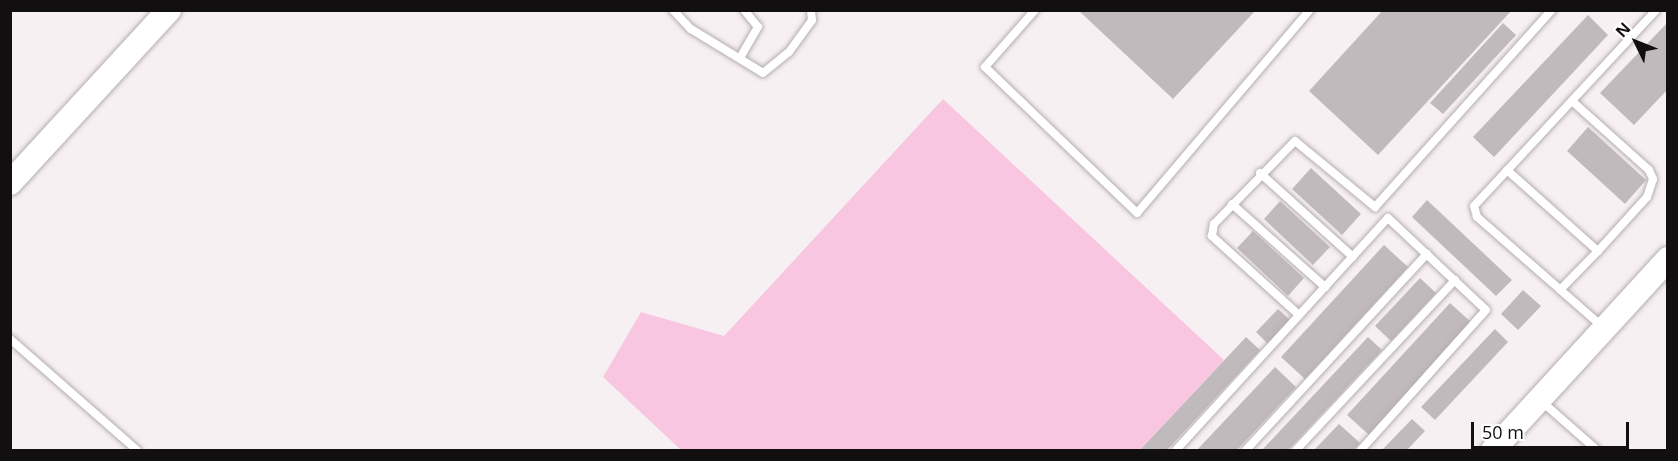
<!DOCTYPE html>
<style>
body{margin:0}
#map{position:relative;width:1678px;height:461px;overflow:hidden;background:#f7f0f3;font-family:"Open Sans",sans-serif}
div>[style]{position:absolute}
.green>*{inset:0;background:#f9c6e2}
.building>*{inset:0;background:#c1babd}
.roads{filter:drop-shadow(0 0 2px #b4adb1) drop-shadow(0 0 2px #b4adb1)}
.lane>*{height:8px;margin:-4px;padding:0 4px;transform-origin:4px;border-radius:4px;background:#fff}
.secondary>*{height:24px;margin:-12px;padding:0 12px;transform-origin:12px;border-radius:12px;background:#fff}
span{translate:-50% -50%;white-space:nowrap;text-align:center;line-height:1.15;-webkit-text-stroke:4.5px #fff;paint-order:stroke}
.frame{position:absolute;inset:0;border:12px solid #120f10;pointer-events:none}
.north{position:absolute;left:1606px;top:12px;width:60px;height:60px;-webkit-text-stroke:4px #fff;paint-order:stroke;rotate:313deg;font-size:16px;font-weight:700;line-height:24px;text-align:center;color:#120f10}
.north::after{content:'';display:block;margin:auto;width:21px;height:27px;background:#120f10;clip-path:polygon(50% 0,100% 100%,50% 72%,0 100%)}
.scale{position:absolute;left:1471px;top:422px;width:158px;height:27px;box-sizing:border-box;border:3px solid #120f10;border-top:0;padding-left:8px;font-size:18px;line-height:21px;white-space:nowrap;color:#120f10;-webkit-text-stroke:4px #fff;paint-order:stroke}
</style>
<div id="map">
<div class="green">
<div style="clip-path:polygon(943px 99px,1224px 360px,1140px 450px,681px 450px,603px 377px,641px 312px,724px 336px)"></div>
</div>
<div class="building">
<div style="clip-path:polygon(1078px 10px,1256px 10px,1173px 99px)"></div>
<div style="clip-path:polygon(1383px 10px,1512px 10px,1378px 155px,1309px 91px)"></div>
<div style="clip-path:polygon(1588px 15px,1608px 35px,1494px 157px,1473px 137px)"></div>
<div style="clip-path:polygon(1668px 22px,1668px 89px,1634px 125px,1600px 93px)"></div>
<div style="clip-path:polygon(1503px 23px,1516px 35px,1443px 114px,1430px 103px)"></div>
<div style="clip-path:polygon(1588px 127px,1646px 180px,1625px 204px,1567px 151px)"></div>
<div style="clip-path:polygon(1311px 168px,1361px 214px,1342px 235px,1292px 189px)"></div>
<div style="clip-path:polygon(1427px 200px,1512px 280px,1496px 296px,1412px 217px)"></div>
<div style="clip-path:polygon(1280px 201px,1330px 247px,1313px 265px,1264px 219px)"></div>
<div style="clip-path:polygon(1253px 231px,1304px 278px,1288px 296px,1237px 248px)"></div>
<div style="clip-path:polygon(1384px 245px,1408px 267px,1305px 379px,1281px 357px)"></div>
<div style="clip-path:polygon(1420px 278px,1436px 293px,1391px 341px,1375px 326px)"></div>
<div style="clip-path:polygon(1523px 290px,1541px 306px,1518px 330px,1501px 314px)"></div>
<div style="clip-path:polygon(1450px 303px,1472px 323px,1369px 435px,1347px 415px)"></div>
<div style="clip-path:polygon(1278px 309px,1290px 320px,1268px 344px,1256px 332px)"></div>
<div style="clip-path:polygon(1495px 329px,1508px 342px,1435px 420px,1421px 407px)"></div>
<div style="clip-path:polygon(1246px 337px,1260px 350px,1167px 450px,1140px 450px)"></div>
<div style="clip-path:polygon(1368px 337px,1382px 350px,1288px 450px,1262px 450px)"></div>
<div style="clip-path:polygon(1275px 367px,1296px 387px,1237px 450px,1197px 450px)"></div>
<div style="clip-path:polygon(1412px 419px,1425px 431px,1407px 450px,1382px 450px)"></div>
<div style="clip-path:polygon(1339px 424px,1360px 443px,1354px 450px,1314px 450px)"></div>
</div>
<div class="roads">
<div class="lane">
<div style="left:673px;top:10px;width:26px;rotate:47deg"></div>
<div style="left:691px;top:29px;width:84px;rotate:31.4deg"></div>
<div style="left:763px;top:73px;width:33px;rotate:-39deg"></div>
<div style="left:789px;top:52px;width:39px;rotate:-54deg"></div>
<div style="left:812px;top:20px;width:10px;rotate:-96deg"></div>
<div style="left:1035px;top:10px;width:76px;rotate:131.3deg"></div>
<div style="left:985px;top:67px;width:211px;rotate:43.8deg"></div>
<div style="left:1137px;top:213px;width:267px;rotate:-49.6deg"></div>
<div style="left:740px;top:58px;width:36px;rotate:-60deg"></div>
<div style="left:758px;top:27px;width:22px;rotate:-129deg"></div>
<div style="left:1572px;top:101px;width:103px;rotate:41.9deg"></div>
<div style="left:1649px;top:170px;width:10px;rotate:66deg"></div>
<div style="left:1653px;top:179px;width:19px;rotate:108deg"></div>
<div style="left:1647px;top:197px;width:73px;rotate:132.2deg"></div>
<div style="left:1507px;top:170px;width:122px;rotate:41.7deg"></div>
<div style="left:1598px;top:251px;width:54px;rotate:134.3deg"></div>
<div style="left:1260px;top:173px;width:125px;rotate:42.1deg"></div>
<div style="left:1232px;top:204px;width:125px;rotate:41.7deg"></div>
<div style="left:1299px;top:315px;width:118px;rotate:-137.8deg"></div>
<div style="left:1212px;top:236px;width:12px;rotate:-81deg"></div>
<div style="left:1214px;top:224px;width:116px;rotate:-45.7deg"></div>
<div style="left:1295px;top:141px;width:104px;rotate:39.5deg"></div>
<div style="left:1375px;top:207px;width:265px;rotate:-48.1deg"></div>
<div style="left:1604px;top:328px;width:169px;rotate:-138.8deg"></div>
<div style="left:1477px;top:217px;width:11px;rotate:-105deg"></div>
<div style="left:1474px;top:206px;width:267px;rotate:-47.1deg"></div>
<div style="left:10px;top:339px;width:169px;rotate:41.2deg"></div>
<div style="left:1541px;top:401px;width:74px;rotate:41.2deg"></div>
<div style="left:1176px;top:450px;width:314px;rotate:-47.6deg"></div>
<div style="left:1388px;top:218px;width:134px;rotate:43.2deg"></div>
<div style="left:1486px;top:310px;width:188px;rotate:131.8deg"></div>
<div style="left:1246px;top:450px;width:267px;rotate:-47.3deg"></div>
<div style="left:1296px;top:450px;width:233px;rotate:-46.9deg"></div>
</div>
<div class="secondary">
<div style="left:10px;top:183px;width:235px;rotate:-47.4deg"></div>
<div style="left:1493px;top:450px;width:259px;rotate:-47.5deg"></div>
</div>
</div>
<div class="frame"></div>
<div class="north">N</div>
<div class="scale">50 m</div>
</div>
